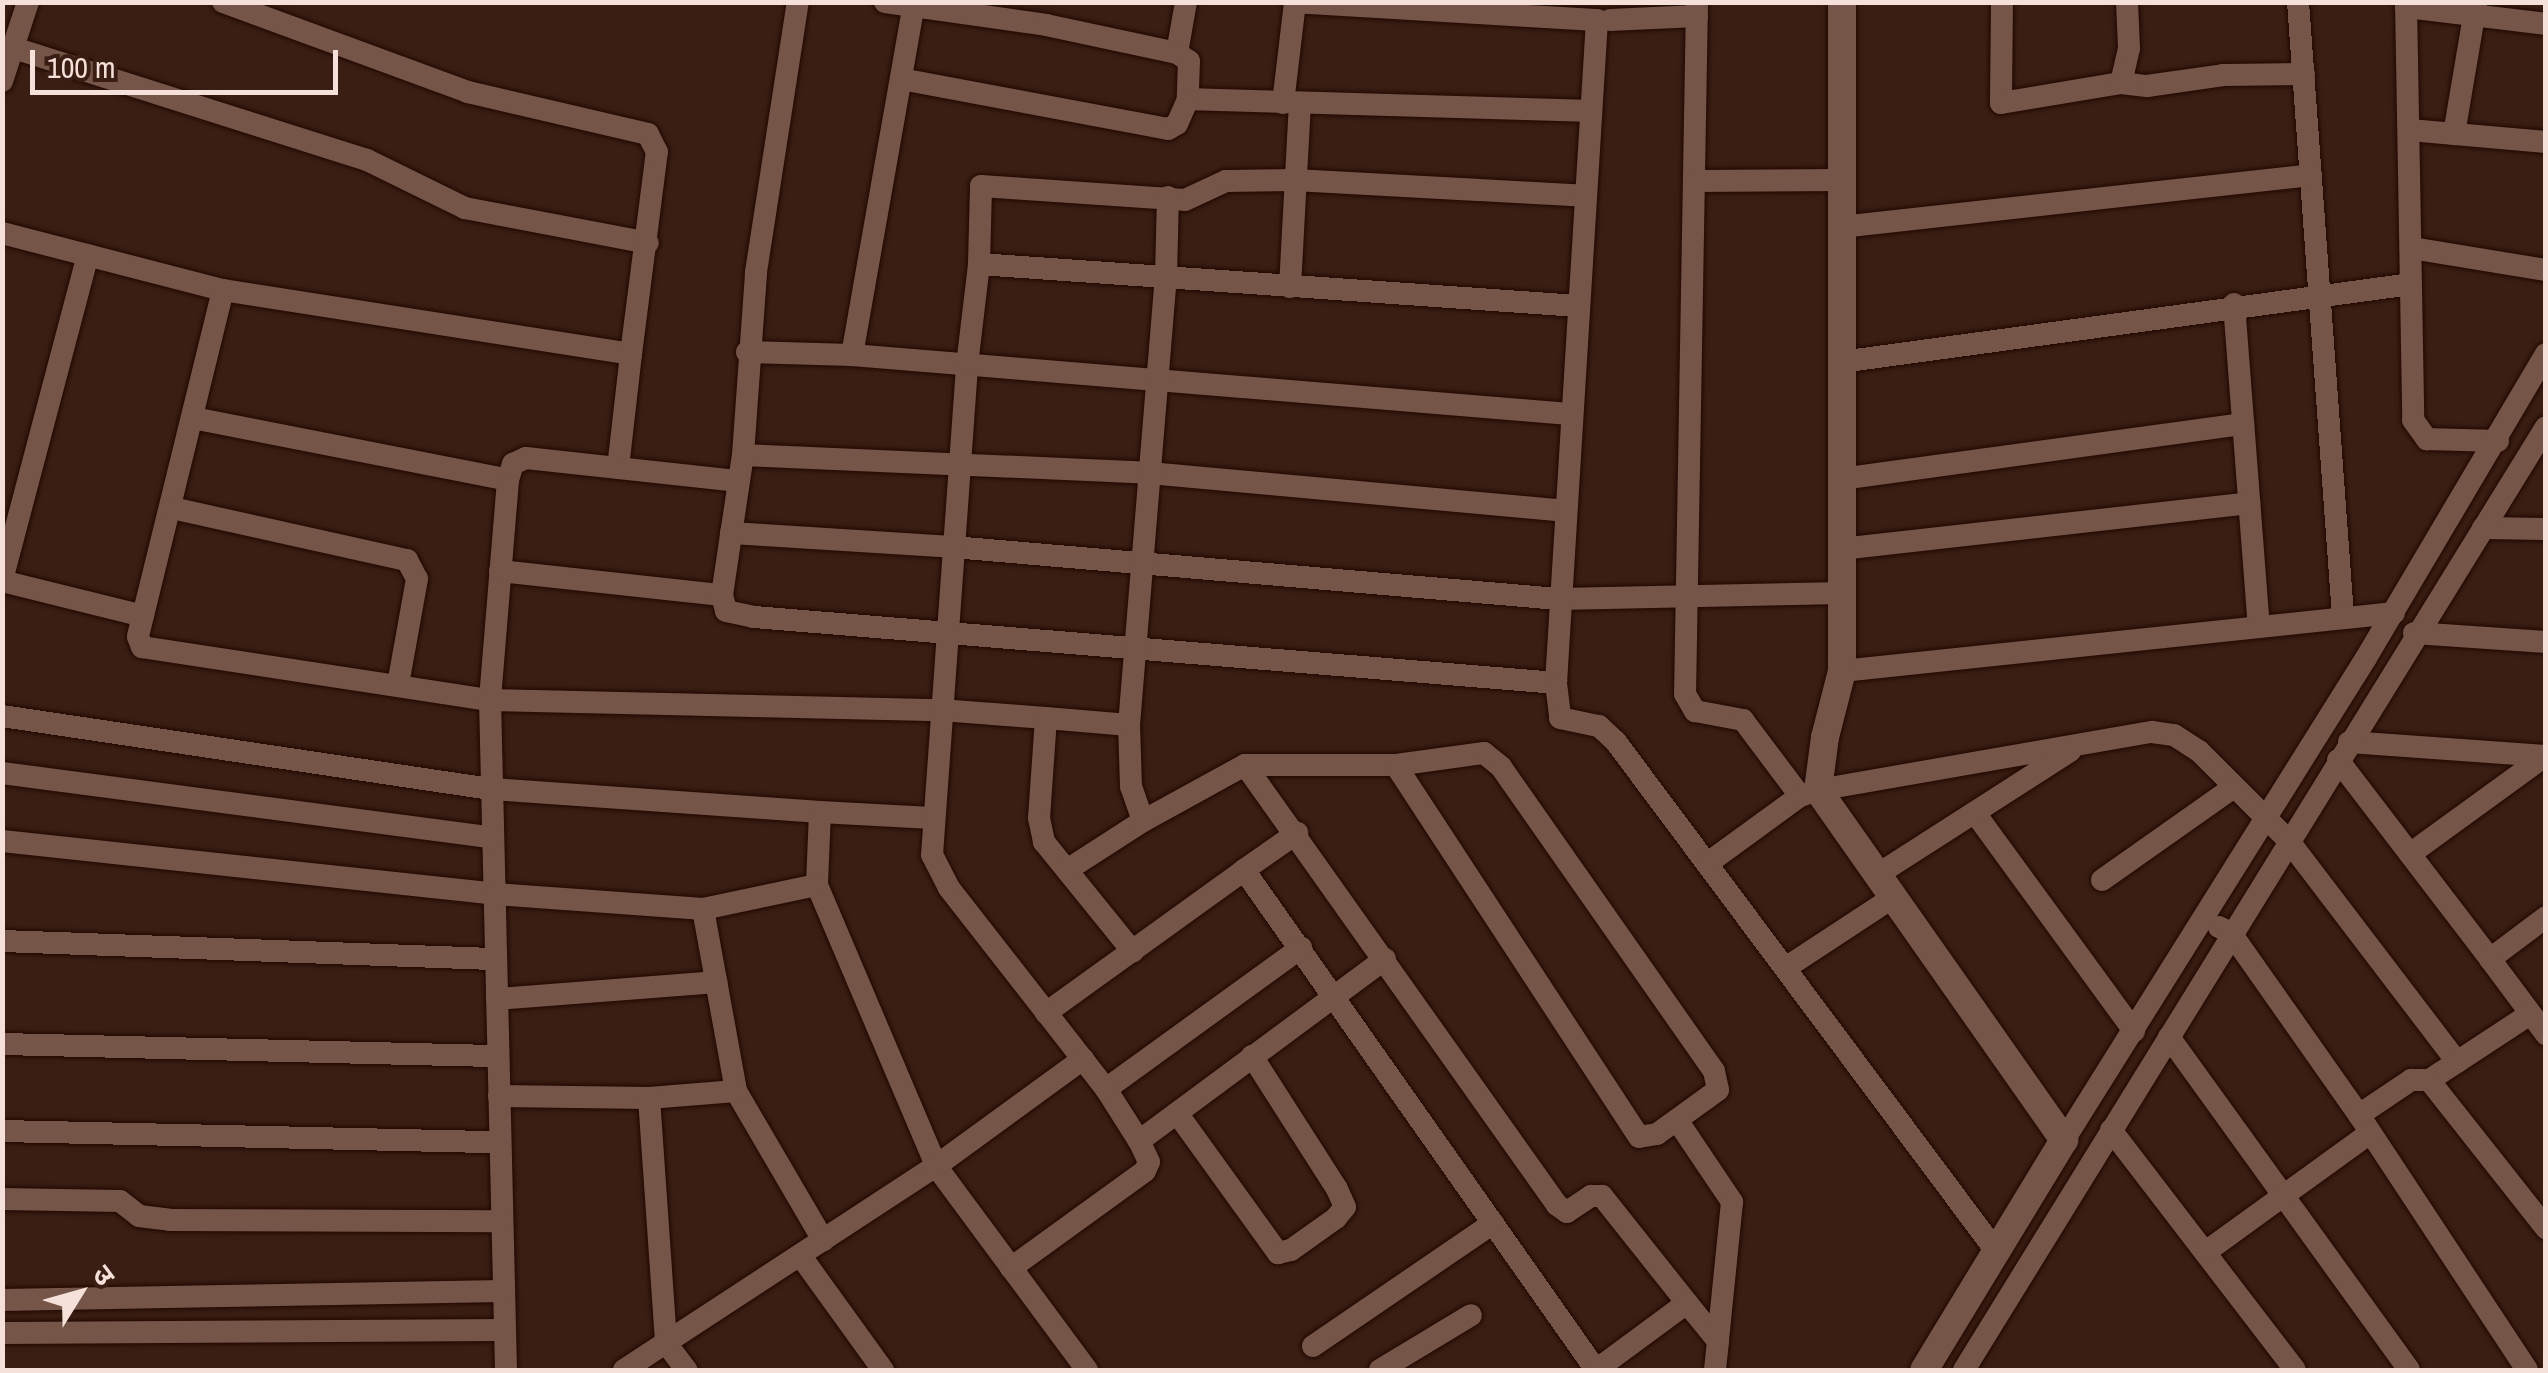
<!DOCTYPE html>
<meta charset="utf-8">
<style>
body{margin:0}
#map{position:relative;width:2548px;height:1373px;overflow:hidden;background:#3a1e13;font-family:"Archivo Narrow","Noto Sans Devanagari",sans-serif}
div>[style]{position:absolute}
.roads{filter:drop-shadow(0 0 2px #200701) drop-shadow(0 0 2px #200701)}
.minor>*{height:22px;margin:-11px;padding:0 11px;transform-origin:11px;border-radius:11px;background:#755548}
.tertiary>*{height:28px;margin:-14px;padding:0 14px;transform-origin:14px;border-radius:14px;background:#755548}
span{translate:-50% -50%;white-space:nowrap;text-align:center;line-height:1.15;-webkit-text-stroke:9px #3a1e13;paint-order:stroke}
.frame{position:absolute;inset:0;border:5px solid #f5e1da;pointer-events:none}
.north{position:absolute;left:30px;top:1243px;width:100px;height:100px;-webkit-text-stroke:8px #3a1e13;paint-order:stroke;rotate:53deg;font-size:28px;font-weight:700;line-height:40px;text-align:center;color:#f5e1da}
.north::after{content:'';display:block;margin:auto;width:35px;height:45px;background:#f5e1da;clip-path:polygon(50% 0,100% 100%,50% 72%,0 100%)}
.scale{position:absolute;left:30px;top:50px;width:308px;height:45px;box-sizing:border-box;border:5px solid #f5e1da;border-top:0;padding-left:12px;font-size:30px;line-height:35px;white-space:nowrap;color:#f5e1da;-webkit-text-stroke:8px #3a1e13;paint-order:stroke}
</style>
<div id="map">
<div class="roads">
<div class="minor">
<div style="left:885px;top:2px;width:163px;rotate:8.1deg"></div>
<div style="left:1046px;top:25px;width:134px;rotate:12.1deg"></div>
<div style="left:1177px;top:53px;width:52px;rotate:-80deg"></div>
<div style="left:1697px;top:2px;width:692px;rotate:90.99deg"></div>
<div style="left:1685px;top:694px;width:20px;rotate:60deg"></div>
<div style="left:1695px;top:711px;width:49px;rotate:10.6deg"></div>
<div style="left:1743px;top:720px;width:95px;rotate:53.1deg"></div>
<div style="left:2002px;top:2px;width:101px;rotate:90.6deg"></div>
<div style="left:2001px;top:103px;width:122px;rotate:-9.5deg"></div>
<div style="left:2121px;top:83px;width:26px;rotate:7deg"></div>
<div style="left:2147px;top:86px;width:77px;rotate:-8.2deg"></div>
<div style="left:2223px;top:75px;width:81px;rotate:-0.7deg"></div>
<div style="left:2298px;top:2px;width:616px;rotate:85.81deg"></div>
<div style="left:2406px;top:2px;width:418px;rotate:89deg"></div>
<div style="left:2413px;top:420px;width:24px;rotate:54deg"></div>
<div style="left:2427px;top:439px;width:71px;rotate:1.6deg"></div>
<div style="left:2406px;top:7px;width:141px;rotate:6.9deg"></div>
<div style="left:1610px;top:20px;width:87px;rotate:-2.6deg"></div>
<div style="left:14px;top:48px;width:370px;rotate:17.6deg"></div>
<div style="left:367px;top:160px;width:109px;rotate:26.1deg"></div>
<div style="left:465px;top:208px;width:186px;rotate:10.8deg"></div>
<div style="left:1177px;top:53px;width:14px;rotate:34deg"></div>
<div style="left:1189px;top:61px;width:38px;rotate:92deg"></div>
<div style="left:1188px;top:99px;width:402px;rotate:1.7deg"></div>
<div style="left:901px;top:79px;width:272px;rotate:10.6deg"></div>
<div style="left:1168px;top:129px;width:10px;rotate:-29deg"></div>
<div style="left:1177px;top:124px;width:27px;rotate:-66deg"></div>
<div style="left:2px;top:81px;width:83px;rotate:-71.8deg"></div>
<div style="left:2121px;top:83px;width:36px;rotate:-77deg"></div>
<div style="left:2129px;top:48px;width:46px;rotate:-92.5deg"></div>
<div style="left:1283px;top:103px;width:102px;rotate:-83.2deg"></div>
<div style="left:2409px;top:130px;width:138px;rotate:5deg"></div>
<div style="left:2454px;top:134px;width:132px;rotate:-80.4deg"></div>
<div style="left:1694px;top:181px;width:147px;rotate:-0.4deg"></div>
<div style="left:1841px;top:227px;width:473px;rotate:-6.3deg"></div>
<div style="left:2px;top:233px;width:228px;rotate:14.5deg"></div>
<div style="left:223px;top:290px;width:413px;rotate:8.9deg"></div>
<div style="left:631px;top:354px;width:204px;rotate:-82.7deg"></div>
<div style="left:657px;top:152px;width:20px;rotate:-117deg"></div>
<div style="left:648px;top:134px;width:185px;rotate:-166.9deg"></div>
<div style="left:468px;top:92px;width:261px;rotate:-159.8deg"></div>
<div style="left:2411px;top:248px;width:137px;rotate:9.3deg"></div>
<div style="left:979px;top:264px;width:78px;rotate:-88.5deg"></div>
<div style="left:981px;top:186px;width:204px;rotate:3.9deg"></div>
<div style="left:1185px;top:200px;width:45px;rotate:-24.9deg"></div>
<div style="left:1226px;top:181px;width:68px;rotate:-0.8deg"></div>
<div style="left:1294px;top:180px;width:291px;rotate:3.1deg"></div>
<div style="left:1290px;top:287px;width:183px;rotate:-86.9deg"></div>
<div style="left:223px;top:290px;width:357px;rotate:103.8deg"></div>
<div style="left:138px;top:637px;width:11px;rotate:68deg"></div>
<div style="left:142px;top:647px;width:352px;rotate:8.7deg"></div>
<div style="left:490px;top:700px;width:450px;rotate:1.3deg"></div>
<div style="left:940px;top:710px;width:106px;rotate:4.3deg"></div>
<div style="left:1046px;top:718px;width:100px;rotate:94deg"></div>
<div style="left:1039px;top:818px;width:25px;rotate:78deg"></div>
<div style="left:1044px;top:842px;width:141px;rotate:51deg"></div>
<div style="left:2234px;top:304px;width:323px;rotate:85.6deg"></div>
<div style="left:747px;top:352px;width:105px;rotate:1.6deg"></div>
<div style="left:852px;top:355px;width:720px;rotate:4.7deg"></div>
<div style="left:852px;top:355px;width:352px;rotate:-80deg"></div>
<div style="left:1841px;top:362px;width:575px;rotate:-7.79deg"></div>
<div style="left:193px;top:418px;width:321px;rotate:11.1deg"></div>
<div style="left:508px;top:480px;width:221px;rotate:94.7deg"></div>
<div style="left:490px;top:700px;width:670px;rotate:88.63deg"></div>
<div style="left:743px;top:455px;width:406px;rotate:2.5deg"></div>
<div style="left:1149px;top:473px;width:417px;rotate:5.2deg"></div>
<div style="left:618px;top:468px;width:115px;rotate:-83.5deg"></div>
<div style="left:1841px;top:479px;width:406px;rotate:-7.8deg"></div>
<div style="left:508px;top:480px;width:17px;rotate:-73deg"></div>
<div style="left:513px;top:464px;width:14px;rotate:-25deg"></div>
<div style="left:526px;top:458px;width:214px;rotate:6.2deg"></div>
<div style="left:172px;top:508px;width:241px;rotate:12.5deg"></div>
<div style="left:407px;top:560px;width:21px;rotate:62deg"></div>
<div style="left:417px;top:579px;width:108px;rotate:100.2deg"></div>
<div style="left:2483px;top:528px;width:63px;rotate:0.9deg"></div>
<div style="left:731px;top:533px;width:222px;rotate:3.6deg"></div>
<div style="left:953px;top:547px;width:607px;rotate:4.91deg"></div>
<div style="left:1558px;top:599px;width:284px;rotate:-1.2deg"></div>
<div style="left:1841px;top:549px;width:411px;rotate:-6.4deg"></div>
<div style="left:500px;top:571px;width:223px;rotate:6.2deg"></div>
<div style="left:722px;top:595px;width:16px;rotate:76deg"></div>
<div style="left:726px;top:611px;width:29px;rotate:12deg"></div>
<div style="left:754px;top:617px;width:805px;rotate:4.7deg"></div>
<div style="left:1556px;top:683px;width:664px;rotate:-86.46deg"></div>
<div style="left:1597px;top:20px;width:302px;rotate:-176.6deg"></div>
<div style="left:2px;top:580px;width:336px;rotate:-75.2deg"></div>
<div style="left:2px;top:581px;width:145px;rotate:13.9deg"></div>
<div style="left:722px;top:595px;width:142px;rotate:-81.5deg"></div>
<div style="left:743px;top:455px;width:183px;rotate:-85.9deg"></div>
<div style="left:756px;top:272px;width:273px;rotate:-81.2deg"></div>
<div style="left:2414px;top:633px;width:132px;rotate:3.9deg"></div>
<div style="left:1842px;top:671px;width:555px;rotate:-6deg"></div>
<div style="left:1556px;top:683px;width:35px;rotate:83deg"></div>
<div style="left:1560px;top:718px;width:40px;rotate:12deg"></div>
<div style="left:1599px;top:726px;width:23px;rotate:43deg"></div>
<div style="left:1616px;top:742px;width:635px;rotate:53.26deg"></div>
<div style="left:2px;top:716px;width:495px;rotate:8.5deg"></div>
<div style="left:492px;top:789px;width:329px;rotate:4deg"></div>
<div style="left:820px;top:812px;width:73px;rotate:92.4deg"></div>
<div style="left:817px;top:885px;width:305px;rotate:67deg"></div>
<div style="left:936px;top:1166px;width:254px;rotate:53.5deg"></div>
<div style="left:1046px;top:718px;width:83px;rotate:4.8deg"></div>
<div style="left:2349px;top:742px;width:197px;rotate:4.1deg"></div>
<div style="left:2338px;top:760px;width:250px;rotate:52.6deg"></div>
<div style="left:1245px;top:765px;width:539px;rotate:54.66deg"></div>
<div style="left:1557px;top:1205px;width:12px;rotate:35deg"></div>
<div style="left:1567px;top:1212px;width:29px;rotate:-34deg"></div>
<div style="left:1591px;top:1196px;width:11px"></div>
<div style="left:1602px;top:1196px;width:137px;rotate:51.5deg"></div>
<div style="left:2px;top:773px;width:495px;rotate:7.5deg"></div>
<div style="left:820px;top:812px;width:112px;rotate:3.1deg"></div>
<div style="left:1975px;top:813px;width:270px;rotate:53.9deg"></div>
<div style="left:1143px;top:821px;width:116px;rotate:-28.8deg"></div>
<div style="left:1245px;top:765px;width:151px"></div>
<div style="left:1396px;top:765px;width:89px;rotate:-7.8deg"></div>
<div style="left:1484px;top:753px;width:22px;rotate:39deg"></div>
<div style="left:1501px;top:767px;width:371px;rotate:55deg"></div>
<div style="left:1714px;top:1071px;width:19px;rotate:78deg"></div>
<div style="left:1718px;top:1090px;width:75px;rotate:144.2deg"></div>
<div style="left:1657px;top:1134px;width:18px;rotate:171deg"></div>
<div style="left:1639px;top:1137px;width:444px;rotate:-123.2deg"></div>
<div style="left:2px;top:841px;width:496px;rotate:6.1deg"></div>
<div style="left:495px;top:894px;width:209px;rotate:4.1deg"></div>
<div style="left:703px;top:909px;width:116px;rotate:-11.9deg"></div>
<div style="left:2410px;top:854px;width:167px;rotate:-36deg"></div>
<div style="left:1708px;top:863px;width:114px;rotate:-36.1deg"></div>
<div style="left:1800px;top:796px;width:19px;rotate:-18deg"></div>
<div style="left:1818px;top:790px;width:339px;rotate:-9.9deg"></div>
<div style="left:2152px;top:732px;width:22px;rotate:8deg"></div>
<div style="left:2174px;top:735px;width:30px;rotate:33deg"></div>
<div style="left:2199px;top:751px;width:126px;rotate:45deg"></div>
<div style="left:2288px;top:840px;width:279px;rotate:52.7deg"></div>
<div style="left:2457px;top:1062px;width:33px;rotate:147deg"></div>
<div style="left:2429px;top:1080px;width:189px;rotate:51.7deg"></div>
<div style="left:1067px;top:870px;width:90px;rotate:-32.8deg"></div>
<div style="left:1143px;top:821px;width:36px;rotate:-109deg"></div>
<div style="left:1131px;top:787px;width:62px;rotate:-91.8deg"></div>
<div style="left:1129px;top:725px;width:450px;rotate:-85.3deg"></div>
<div style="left:1166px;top:277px;width:80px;rotate:-88.6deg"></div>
<div style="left:1244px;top:870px;width:65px;rotate:-34.9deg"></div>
<div style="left:1880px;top:873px;width:226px;rotate:-32.7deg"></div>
<div style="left:2102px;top:880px;width:161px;rotate:-35.2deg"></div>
<div style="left:703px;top:909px;width:185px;rotate:79.7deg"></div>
<div style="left:736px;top:1091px;width:173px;rotate:59.7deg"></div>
<div style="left:2546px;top:917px;width:70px;rotate:143.1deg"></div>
<div style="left:2490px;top:959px;width:94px;rotate:53.3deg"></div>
<div style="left:2219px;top:927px;width:13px;rotate:27deg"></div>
<div style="left:2231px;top:933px;width:223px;rotate:54.9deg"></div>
<div style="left:2359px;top:1115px;width:305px;rotate:56.6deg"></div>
<div style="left:2px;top:941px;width:494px;rotate:2.1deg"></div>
<div style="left:1787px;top:967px;width:129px;rotate:-33.3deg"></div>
<div style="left:497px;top:999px;width:220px;rotate:-4.4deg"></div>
<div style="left:1046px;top:1013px;width:244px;rotate:-35.8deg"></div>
<div style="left:1244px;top:870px;width:611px;rotate:54.85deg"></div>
<div style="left:1596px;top:1370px;width:113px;rotate:-36.4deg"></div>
<div style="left:1687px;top:1303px;width:49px;rotate:50.8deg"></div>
<div style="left:1718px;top:1341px;width:29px;rotate:96deg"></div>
<div style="left:2169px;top:1037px;width:410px;rotate:54.2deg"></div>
<div style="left:2px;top:1044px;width:496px;rotate:1.4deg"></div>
<div style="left:2457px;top:1062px;width:87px;rotate:-33.3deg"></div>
<div style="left:1106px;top:1089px;width:241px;rotate:-35.9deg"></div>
<div style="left:499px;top:1096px;width:150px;rotate:0.8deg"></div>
<div style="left:649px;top:1098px;width:87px;rotate:-4.6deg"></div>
<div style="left:649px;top:1098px;width:246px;rotate:86deg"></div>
<div style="left:666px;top:1343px;width:34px;rotate:53deg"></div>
<div style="left:1177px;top:1113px;width:173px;rotate:54.2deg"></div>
<div style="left:1278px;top:1253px;width:13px;rotate:-13deg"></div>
<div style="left:1291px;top:1250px;width:55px;rotate:-35.4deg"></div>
<div style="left:1336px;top:1218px;width:14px;rotate:-51deg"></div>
<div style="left:1345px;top:1207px;width:20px;rotate:-114deg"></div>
<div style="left:1337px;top:1189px;width:158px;rotate:-122.6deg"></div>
<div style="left:2359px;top:1115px;width:63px;rotate:-33.9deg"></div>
<div style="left:2411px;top:1080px;width:18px"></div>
<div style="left:1677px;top:1120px;width:99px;rotate:56.1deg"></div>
<div style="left:1732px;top:1202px;width:140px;rotate:95.8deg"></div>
<div style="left:2111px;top:1130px;width:302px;rotate:52.5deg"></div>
<div style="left:2px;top:1131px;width:498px;rotate:1.3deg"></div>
<div style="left:2064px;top:1140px;width:569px;rotate:-57.93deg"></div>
<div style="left:2366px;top:658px;width:353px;rotate:-59.4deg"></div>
<div style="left:1139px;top:1141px;width:62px;rotate:-122.4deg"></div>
<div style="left:1106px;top:1089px;width:255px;rotate:-128deg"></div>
<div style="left:949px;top:888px;width:37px;rotate:-117deg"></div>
<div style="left:932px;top:855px;width:491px;rotate:-85.9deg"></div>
<div style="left:967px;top:365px;width:102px;rotate:-83.2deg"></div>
<div style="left:979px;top:264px;width:600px;rotate:4.01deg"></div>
<div style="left:2px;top:1199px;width:118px;rotate:1deg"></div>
<div style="left:120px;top:1201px;width:24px;rotate:38deg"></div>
<div style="left:139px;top:1216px;width:31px;rotate:7deg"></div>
<div style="left:170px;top:1220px;width:332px;rotate:0.2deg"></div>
<div style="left:2207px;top:1251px;width:201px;rotate:-35.9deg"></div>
<div style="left:800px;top:1255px;width:142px;rotate:54.2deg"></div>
<div style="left:1011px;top:1268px;width:165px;rotate:-35.9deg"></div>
<div style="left:1145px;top:1171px;width:10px;rotate:-66deg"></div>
<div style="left:1149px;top:1162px;width:23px;rotate:-115deg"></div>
<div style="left:1139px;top:1141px;width:306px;rotate:-36.5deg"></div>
<div style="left:2px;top:1300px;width:502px;rotate:-1.03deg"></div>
<div style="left:2px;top:1333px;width:503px;rotate:-0.34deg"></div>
<div style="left:1313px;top:1346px;width:218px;rotate:-34.3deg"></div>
<div style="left:624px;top:1370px;width:373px;rotate:-33.2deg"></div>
<div style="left:936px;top:1166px;width:182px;rotate:-36.1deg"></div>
<div style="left:1380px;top:1370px;width:106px;rotate:-31.1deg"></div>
<div style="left:1964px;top:1370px;width:1108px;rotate:-58.32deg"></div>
</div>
<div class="tertiary">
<div style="left:1842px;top:2px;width:669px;rotate:90deg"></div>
<div style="left:1842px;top:671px;width:68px;rotate:104.4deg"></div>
<div style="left:1825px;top:737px;width:53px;rotate:97.5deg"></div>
<div style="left:1818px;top:790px;width:428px;rotate:54.9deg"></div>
<div style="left:2064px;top:1140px;width:269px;rotate:121.3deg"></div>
</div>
</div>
<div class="frame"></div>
<div class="north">उ</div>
<div class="scale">100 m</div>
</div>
